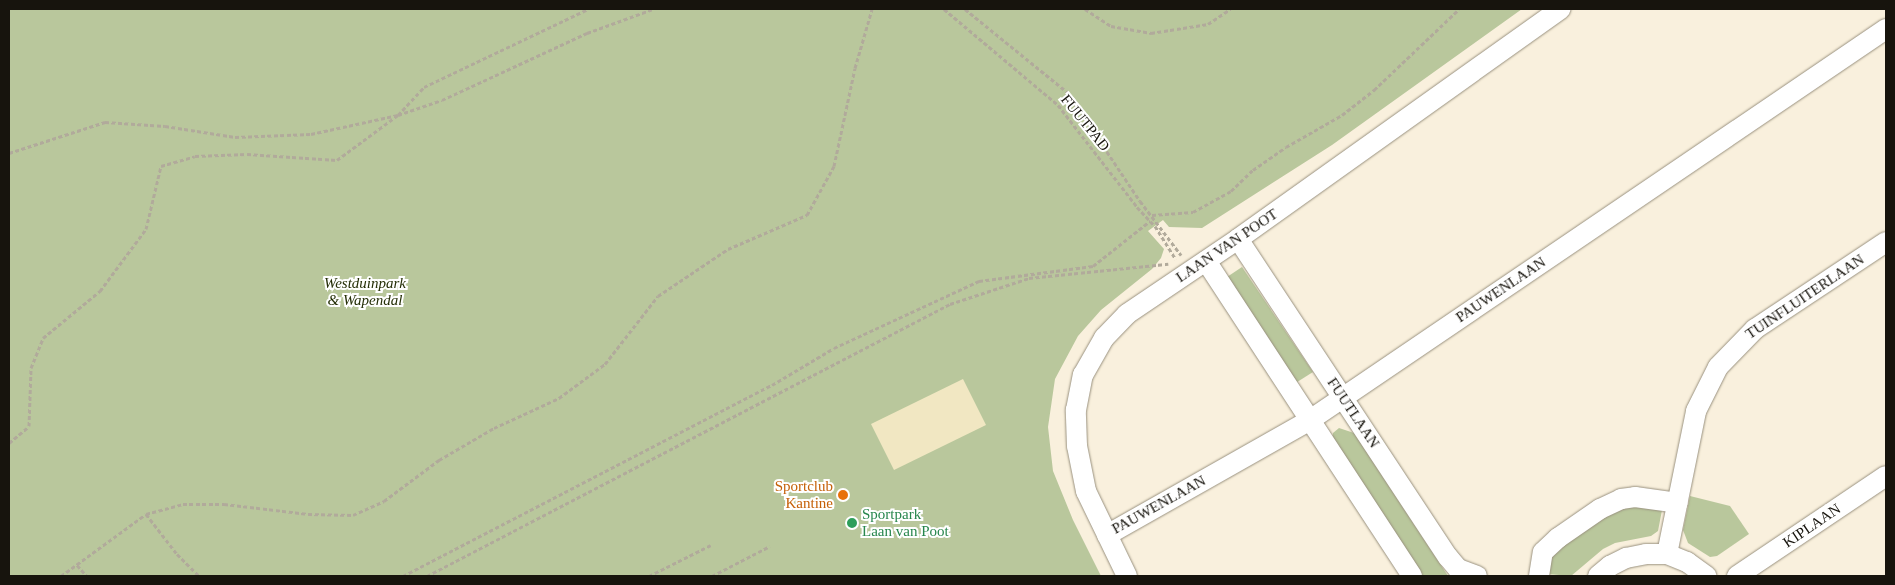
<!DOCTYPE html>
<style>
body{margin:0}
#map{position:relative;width:1895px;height:585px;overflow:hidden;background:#f9f0dd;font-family:"Times New Roman",serif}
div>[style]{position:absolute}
.green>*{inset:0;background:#b9c79c}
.sand>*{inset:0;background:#f1e7c2}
.path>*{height:3px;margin-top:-1.5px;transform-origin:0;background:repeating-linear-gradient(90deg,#b1aa9b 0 4px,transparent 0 6.5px)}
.roads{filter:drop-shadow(0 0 1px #99917f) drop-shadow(0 0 1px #99917f)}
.minor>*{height:20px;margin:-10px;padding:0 10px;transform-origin:10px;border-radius:10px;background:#fff}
.dots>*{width:14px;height:14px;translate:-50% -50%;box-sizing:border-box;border:2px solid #fff;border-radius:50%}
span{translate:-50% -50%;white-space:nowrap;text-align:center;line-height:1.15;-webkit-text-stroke:4px #fff;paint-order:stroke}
.street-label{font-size:15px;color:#17140d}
.park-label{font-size:15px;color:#252f07;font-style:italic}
.food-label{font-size:15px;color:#c56008}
.right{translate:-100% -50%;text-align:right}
.leisure-label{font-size:15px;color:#27864d}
.left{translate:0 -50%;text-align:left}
.frame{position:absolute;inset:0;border:10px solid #17140d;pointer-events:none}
</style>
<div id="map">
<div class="green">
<div style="clip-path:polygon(9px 9px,1522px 9px,1332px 145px,1202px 228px,1169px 227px,1163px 220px,1148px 231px,1164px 249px,1161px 258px,1152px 269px,1101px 310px,1078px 336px,1055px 379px,1048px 427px,1053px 471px,1073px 520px,1101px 576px,9px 576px)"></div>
<div style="clip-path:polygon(1242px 267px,1313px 372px,1294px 384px,1224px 279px)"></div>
<div style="clip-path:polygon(1339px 428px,1354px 433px,1448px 576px,1423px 576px,1332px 441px,1333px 433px)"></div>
<div style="clip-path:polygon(1690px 496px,1730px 506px,1749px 534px,1717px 556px,1710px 557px,1688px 543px,1683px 530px)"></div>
<div style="clip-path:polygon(1617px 504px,1662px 510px,1658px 531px,1651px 536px,1615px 543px,1603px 549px,1571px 576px,1547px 574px,1552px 551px)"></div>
</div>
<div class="sand">
<div style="clip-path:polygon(963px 379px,986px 425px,894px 470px,871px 424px)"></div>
</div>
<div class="path">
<div style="left:944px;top:9px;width:149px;rotate:40.1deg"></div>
<div style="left:1058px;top:105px;width:129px;rotate:52.2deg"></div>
<div style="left:1137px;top:207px;width:26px;rotate:47deg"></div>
<div style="left:1155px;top:226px;width:39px;rotate:58deg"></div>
<div style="left:965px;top:9px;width:132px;rotate:39.1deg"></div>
<div style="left:1067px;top:92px;width:131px;rotate:56.2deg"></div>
<div style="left:1140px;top:201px;width:68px;rotate:52.8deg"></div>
<div style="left:1085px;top:9px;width:31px;rotate:33deg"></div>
<div style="left:1111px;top:26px;width:41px;rotate:9.9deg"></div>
<div style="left:1151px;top:33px;width:58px;rotate:-9deg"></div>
<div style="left:1208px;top:24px;width:27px;rotate:-34deg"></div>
<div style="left:9px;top:153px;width:101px;rotate:-17.9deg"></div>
<div style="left:105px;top:122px;width:60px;rotate:3.8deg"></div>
<div style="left:165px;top:126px;width:71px;rotate:8.9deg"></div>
<div style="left:235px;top:137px;width:76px;rotate:-2.3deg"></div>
<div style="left:311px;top:134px;width:89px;rotate:-12.3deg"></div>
<div style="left:398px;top:115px;width:46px;rotate:-18.8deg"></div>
<div style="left:442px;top:100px;width:160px;rotate:-24.8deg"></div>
<div style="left:587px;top:33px;width:70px;rotate:-20deg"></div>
<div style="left:1152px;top:215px;width:41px;rotate:-4.2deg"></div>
<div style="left:1193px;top:212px;width:43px;rotate:-28.9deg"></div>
<div style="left:1231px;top:191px;width:30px;rotate:-44deg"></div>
<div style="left:1253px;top:170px;width:40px;rotate:-34.9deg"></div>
<div style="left:1286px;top:147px;width:64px;rotate:-29.7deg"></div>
<div style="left:1342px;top:115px;width:41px;rotate:-38deg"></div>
<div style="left:1374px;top:90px;width:117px;rotate:-43.6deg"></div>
<div style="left:9px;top:443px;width:26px;rotate:-40deg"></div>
<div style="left:29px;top:426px;width:58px;rotate:-88deg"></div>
<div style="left:31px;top:368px;width:32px;rotate:-68deg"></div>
<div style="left:43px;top:338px;width:74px;rotate:-39.5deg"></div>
<div style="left:100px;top:291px;width:77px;rotate:-53.4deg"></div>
<div style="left:146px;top:229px;width:65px;rotate:-76.6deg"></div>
<div style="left:161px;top:166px;width:35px;rotate:-16deg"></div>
<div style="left:195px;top:156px;width:52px;rotate:-2.2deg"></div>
<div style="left:247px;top:154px;width:90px;rotate:3.8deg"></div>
<div style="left:337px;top:160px;width:76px;rotate:-36.4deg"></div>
<div style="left:398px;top:115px;width:38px;rotate:-47deg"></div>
<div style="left:424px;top:87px;width:182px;rotate:-25.4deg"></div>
<div style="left:146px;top:514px;width:51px;rotate:52.2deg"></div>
<div style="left:177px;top:554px;width:31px;rotate:45deg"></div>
<div style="left:77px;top:565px;width:15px;rotate:48deg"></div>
<div style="left:61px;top:576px;width:105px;rotate:-36.1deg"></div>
<div style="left:146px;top:514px;width:38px;rotate:-15deg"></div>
<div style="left:183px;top:504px;width:41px"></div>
<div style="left:224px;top:504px;width:85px;rotate:6.8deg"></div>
<div style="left:308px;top:514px;width:45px;rotate:1.3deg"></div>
<div style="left:353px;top:515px;width:34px;rotate:-24deg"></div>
<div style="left:384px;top:501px;width:69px;rotate:-36.7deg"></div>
<div style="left:439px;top:460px;width:64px;rotate:-30.2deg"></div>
<div style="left:494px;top:428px;width:72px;rotate:-24.8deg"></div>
<div style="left:559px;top:398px;width:57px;rotate:-36.5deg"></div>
<div style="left:605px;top:364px;width:86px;rotate:-52.1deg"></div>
<div style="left:658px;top:296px;width:84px;rotate:-33.9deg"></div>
<div style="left:728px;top:249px;width:86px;rotate:-23.3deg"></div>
<div style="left:807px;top:215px;width:56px;rotate:-61.1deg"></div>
<div style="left:834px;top:166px;width:100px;rotate:-77.9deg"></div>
<div style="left:855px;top:68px;width:61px;rotate:-73.9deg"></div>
<div style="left:403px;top:576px;width:416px;rotate:-27.4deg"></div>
<div style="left:772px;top:385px;width:72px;rotate:-30.8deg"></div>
<div style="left:834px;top:348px;width:160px;rotate:-24.8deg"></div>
<div style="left:979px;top:281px;width:115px;rotate:-7.5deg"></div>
<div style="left:1093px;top:266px;width:73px;rotate:-38.3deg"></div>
<div style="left:427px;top:576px;width:590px;rotate:-27.48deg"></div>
<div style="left:950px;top:304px;width:83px;rotate:-18.2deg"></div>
<div style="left:1029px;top:278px;width:140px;rotate:-5.8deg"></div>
<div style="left:649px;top:576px;width:69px;rotate:-26.6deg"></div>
<div style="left:712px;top:576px;width:65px;rotate:-27.3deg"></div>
</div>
<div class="roads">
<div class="minor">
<div style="left:1238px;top:239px;width:381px;rotate:56.6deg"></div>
<div style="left:1448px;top:557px;width:16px;rotate:50deg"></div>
<div style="left:1458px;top:569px;width:20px;rotate:20deg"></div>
<div style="left:1206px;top:261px;width:376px;rotate:56.8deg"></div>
<div style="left:1107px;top:535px;width:233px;rotate:-29.5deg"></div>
<div style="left:1310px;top:420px;width:696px;rotate:-34.17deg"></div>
<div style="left:1667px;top:554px;width:146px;rotate:-78.5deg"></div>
<div style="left:1696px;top:411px;width:49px;rotate:-63.4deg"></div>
<div style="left:1718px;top:367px;width:53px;rotate:-45.8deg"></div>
<div style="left:1755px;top:329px;width:157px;rotate:-33.6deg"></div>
<div style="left:1127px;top:576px;width:94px;rotate:-115.8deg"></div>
<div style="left:1086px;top:491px;width:46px;rotate:-101.3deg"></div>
<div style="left:1077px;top:446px;width:36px;rotate:-92deg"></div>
<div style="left:1076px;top:410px;width:36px;rotate:-79deg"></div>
<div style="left:1083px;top:375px;width:43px;rotate:-60.4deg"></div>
<div style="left:1104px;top:338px;width:33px;rotate:-46deg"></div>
<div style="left:1127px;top:314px;width:134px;rotate:-34deg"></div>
<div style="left:1238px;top:239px;width:396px;rotate:-35.5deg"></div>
<div style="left:1539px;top:576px;width:24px;rotate:-81deg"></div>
<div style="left:1543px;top:552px;width:21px;rotate:-43deg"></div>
<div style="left:1558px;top:538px;width:51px;rotate:-34.6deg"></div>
<div style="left:1600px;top:509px;width:23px;rotate:-25deg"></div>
<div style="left:1621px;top:499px;width:14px;rotate:-8deg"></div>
<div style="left:1635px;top:497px;width:43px;rotate:7.9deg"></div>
<div style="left:1598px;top:576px;width:16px;rotate:-40deg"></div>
<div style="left:1610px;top:566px;width:18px;rotate:-27deg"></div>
<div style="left:1626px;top:558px;width:20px;rotate:-11deg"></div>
<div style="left:1646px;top:554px;width:21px"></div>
<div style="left:1667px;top:554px;width:22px;rotate:22deg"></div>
<div style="left:1687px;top:562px;width:24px;rotate:36deg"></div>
<div style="left:1737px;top:576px;width:179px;rotate:-33.9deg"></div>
</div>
</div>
<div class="dots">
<div style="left:843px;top:495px;background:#e8710a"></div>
<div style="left:852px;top:523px;background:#2e9e5b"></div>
</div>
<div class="street-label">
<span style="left:1085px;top:123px;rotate:51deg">FUUTPAD</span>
<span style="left:1227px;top:246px;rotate:-34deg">LAAN VAN POOT</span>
<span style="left:1501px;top:290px;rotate:-34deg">PAUWENLAAN</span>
<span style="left:1805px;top:297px;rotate:-34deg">TUINFLUITERLAAN</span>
<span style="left:1353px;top:413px;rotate:56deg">FUUTLAAN</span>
<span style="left:1159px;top:505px;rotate:-29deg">PAUWENLAAN</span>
<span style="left:1812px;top:526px;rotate:-34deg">KIPLAAN</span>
</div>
<div class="park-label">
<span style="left:365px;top:292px">Westduinpark<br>&amp; Wapendal</span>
</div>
<div class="food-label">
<span class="right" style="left:833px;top:495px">Sportclub<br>Kantine</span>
</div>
<div class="leisure-label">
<span class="left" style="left:862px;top:523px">Sportpark<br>Laan van Poot</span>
</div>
<div class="frame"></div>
</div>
